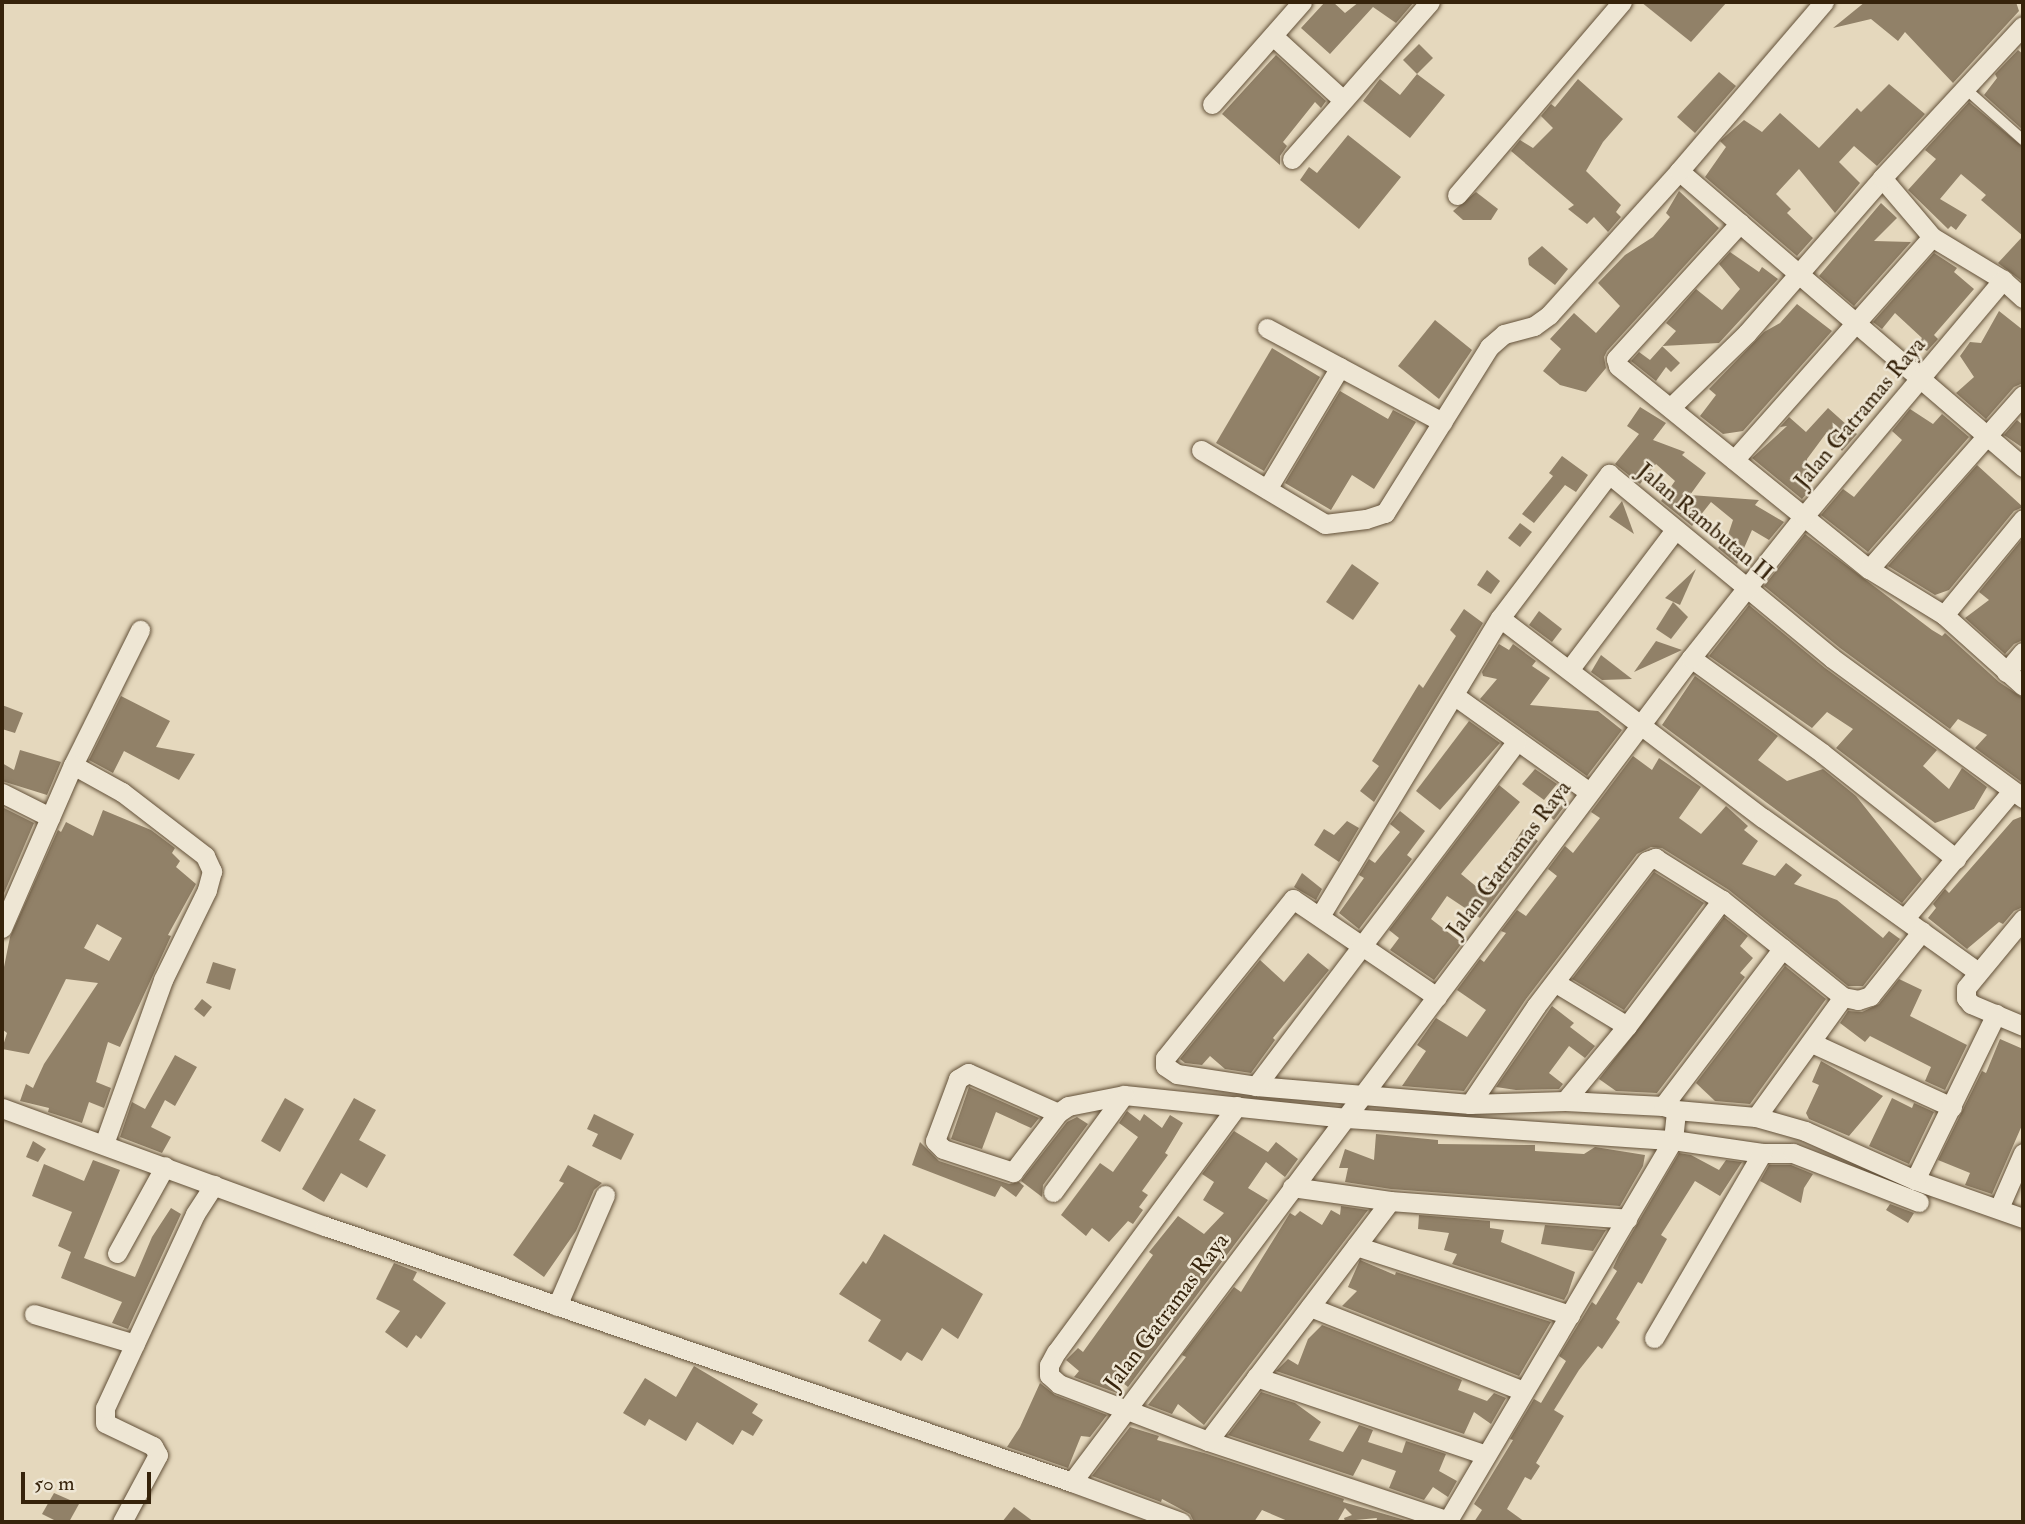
<!DOCTYPE html>
<style>
body{margin:0}
#map{position:relative;width:2025px;height:1524px;overflow:hidden;background:#e5d8bd;font-family:"IM FELL Double Pica",serif}
div>[style]{position:absolute}
.building>*{inset:0;background:#918168}
.roads{filter:drop-shadow(0 0 2px #625038) drop-shadow(0 0 2px #625038)}
.lane>*{height:10px;margin:-5px;padding:0 5px;transform-origin:5px;border-radius:5px;background:#eee6d4}
.street>*{height:19px;margin:-9.5px;padding:0 9.5px;transform-origin:9.5px;border-radius:9.5px;background:#eee6d4}
span{translate:-50% -50%;white-space:nowrap;text-align:center;line-height:1.15;-webkit-text-stroke:5px #eee6d4;paint-order:stroke}
.street-label{font-size:23px;color:#36230b}
.frame{position:absolute;inset:0;border:4px solid #36230b;pointer-events:none}
.scale{position:absolute;left:21px;top:1472px;width:130px;height:32px;box-sizing:border-box;border:4px solid #36230b;border-top:0;padding-left:9px;font-size:21px;line-height:24px;white-space:nowrap;color:#36230b;-webkit-text-stroke:5px #eee6d4;paint-order:stroke}
</style>
<div id="map">
<div class="building">
<div style="clip-path:polygon(1325px 2px,1333px 2px,1345px 13px,1359px 2px,1414px 2px,1396px 23px,1373px 7px,1330px 54px,1301px 28px)"></div>
<div style="clip-path:polygon(1641px 2px,1727px 2px,1691px 42px)"></div>
<div style="clip-path:polygon(1865px 2px,2016px 2px,2019px 11px,1953px 83px,1905px 32px,1898px 41px,1871px 19px,1833px 28px)"></div>
<div style="clip-path:polygon(1419px 44px,1433px 58px,1417px 74px,1403px 60px)"></div>
<div style="clip-path:polygon(2018px 50px,2023px 54px,2023px 130px,1984px 95px,1997px 78px,1995px 74px)"></div>
<div style="clip-path:polygon(1276px 55px,1326px 101px,1321px 108px,1315px 102px,1283px 142px,1287px 146px,1280px 156px,1280px 165px,1222px 114px)"></div>
<div style="clip-path:polygon(1719px 72px,1736px 86px,1695px 133px,1677px 117px)"></div>
<div style="clip-path:polygon(1417px 74px,1445px 95px,1410px 138px,1363px 101px,1380px 79px,1400px 95px)"></div>
<div style="clip-path:polygon(1578px 79px,1623px 119px,1603px 142px,1586px 171px,1621px 205px,1616px 212px,1621px 217px,1608px 232px,1594px 217px,1587px 224px,1568px 209px,1574px 205px,1511px 151px,1520px 140px,1533px 148px,1553px 128px,1541px 116px,1551px 104px,1555px 107px)"></div>
<div style="clip-path:polygon(1889px 84px,1925px 114px,1877px 166px,1854px 146px,1839px 162px,1860px 183px,1835px 213px,1799px 169px,1776px 194px,1791px 209px,1787px 213px,1813px 238px,1797px 256px,1705px 177px,1726px 147px,1720px 141px,1744px 120px,1762px 132px,1780px 113px,1819px 148px,1857px 108px,1861px 112px)"></div>
<div style="clip-path:polygon(1969px 102px,2023px 147px,2023px 236px,1981px 200px,1986px 195px,1961px 174px,1940px 199px,1967px 215px,1956px 230px,1951px 226px,1948px 229px,1908px 190px,1936px 159px,1925px 150px)"></div>
<div style="clip-path:polygon(1348px 135px,1401px 177px,1359px 229px,1300px 180px,1309px 167px,1317px 173px)"></div>
<div style="clip-path:polygon(1679px 191px,1719px 228px,1607px 351px,1604px 357px,1606px 368px,1586px 392px,1560px 385px,1543px 371px,1561px 349px,1550px 339px,1574px 313px,1596px 333px,1620px 306px,1598px 283px,1625px 255px,1653px 237px,1670px 217px,1666px 213px)"></div>
<div style="clip-path:polygon(1476px 192px,1498px 209px,1491px 220px,1463px 220px,1453px 211px)"></div>
<div style="clip-path:polygon(1881px 203px,1897px 218px,1874px 241px,1911px 242px,1854px 306px,1819px 276px)"></div>
<div style="clip-path:polygon(2023px 236px,2023px 282px,1998px 263px)"></div>
<div style="clip-path:polygon(1542px 246px,1568px 269px,1555px 285px,1529px 265px,1528px 258px)"></div>
<div style="clip-path:polygon(1730px 252px,1759px 272px,1762px 267px,1778px 279px,1719px 343px,1662px 346px,1680px 363px,1671px 372px,1666px 367px,1656px 381px,1631px 361px,1639px 352px,1650px 360px,1676px 331px,1666px 323px,1696px 289px,1722px 310px,1740px 289px,1719px 264px)"></div>
<div style="clip-path:polygon(1934px 253px,1957px 268px,1954px 272px,1974px 289px,1934px 335px,1938px 339px,1927px 351px,1917px 345px,1922px 338px,1895px 313px,1882px 329px,1873px 322px)"></div>
<div style="clip-path:polygon(1797px 304px,1832px 331px,1743px 431px,1723px 434px,1700px 416px,1716px 395px,1709px 389px,1764px 332px,1780px 323px)"></div>
<div style="clip-path:polygon(1999px 311px,2023px 330px,2023px 383px,2014px 387px,1986px 419px,1956px 393px,1974px 377px,1960px 356px,1970px 342px,1981px 343px)"></div>
<div style="clip-path:polygon(1435px 320px,1472px 350px,1439px 399px,1398px 366px)"></div>
<div style="clip-path:polygon(1272px 348px,1320px 377px,1264px 471px,1216px 443px)"></div>
<div style="clip-path:polygon(1340px 391px,1388px 419px,1393px 410px,1416px 422px,1374px 489px,1352px 475px,1331px 510px,1285px 483px)"></div>
<div style="clip-path:polygon(1640px 407px,1666px 423px,1653px 440px,1685px 452px,1682px 455px,1706px 473px,1690px 495px,1759px 500px,1755px 505px,1784px 522px,1769px 540px,1752px 530px,1737px 564px,1718px 548px,1727px 538px,1733px 520px,1711px 502px,1692px 526px,1661px 501px,1675px 481px,1656px 464px,1640px 484px,1615px 464px,1639px 434px,1627px 426px)"></div>
<div style="clip-path:polygon(1828px 408px,1857px 434px,1842px 451px,1827px 432px,1807px 459px,1809px 491px,1802px 499px,1752px 458px,1787px 426px,1780px 427px,1789px 417px,1806px 432px)"></div>
<div style="clip-path:polygon(1910px 409px,1933px 424px,1942px 414px,1969px 437px,1868px 552px,1821px 515px,1843px 489px,1854px 497px,1902px 440px,1892px 431px)"></div>
<div style="clip-path:polygon(2017px 420px,2023px 425px,2023px 448px,2004px 435px)"></div>
<div style="clip-path:polygon(1562px 456px,1588px 475px,1576px 492px,1565px 485px,1534px 523px,1522px 514px,1553px 476px,1549px 473px)"></div>
<div style="clip-path:polygon(1977px 465px,2023px 507px,2014px 511px,1949px 590px,1935px 595px,1888px 566px)"></div>
<div style="clip-path:polygon(1622px 501px,1634px 534px,1609px 517px)"></div>
<div style="clip-path:polygon(1520px 523px,1532px 532px,1520px 547px,1508px 538px)"></div>
<div style="clip-path:polygon(1805px 534px,1932px 630px,1942px 636px,1945px 633px,1999px 682px,2023px 698px,2023px 783px,1975px 748px,1987px 735px,1958px 719px,1950px 729px,1840px 648px,1764px 586px)"></div>
<div style="clip-path:polygon(2023px 538px,2023px 640px,2014px 644px,2005px 654px,1965px 618px,1989px 600px,1979px 592px)"></div>
<div style="clip-path:polygon(1352px 564px,1379px 583px,1353px 620px,1326px 602px)"></div>
<div style="clip-path:polygon(1696px 569px,1680px 605px,1665px 598px)"></div>
<div style="clip-path:polygon(1487px 570px,1500px 581px,1491px 594px,1477px 585px)"></div>
<div style="clip-path:polygon(1673px 602px,1688px 617px,1671px 639px,1656px 629px)"></div>
<div style="clip-path:polygon(1749px 605px,1825px 668px,1937px 750px,1923px 766px,1949px 789px,1962px 768px,1987px 787px,1974px 809px,1935px 823px,1836px 748px,1853px 729px,1827px 712px,1812px 728px,1709px 656px)"></div>
<div style="clip-path:polygon(1464px 609px,1483px 623px,1374px 802px,1360px 791px,1379px 766px,1372px 761px,1419px 684px,1423px 688px,1456px 636px,1450px 630px)"></div>
<div style="clip-path:polygon(1539px 611px,1562px 629px,1552px 642px,1529px 625px)"></div>
<div style="clip-path:polygon(1656px 641px,1682px 650px,1634px 672px)"></div>
<div style="clip-path:polygon(1499px 644px,1509px 650px,1513px 644px,1536px 661px,1532px 666px,1550px 678px,1530px 705px,1598px 711px,1622px 730px,1587px 776px,1480px 699px,1497px 679px,1483px 676px,1482px 672px)"></div>
<div style="clip-path:polygon(1601px 655px,1632px 679px,1602px 680px,1591px 672px)"></div>
<div style="clip-path:polygon(1695px 676px,1778px 736px,1758px 760px,1787px 781px,1823px 769px,1856px 796px,1922px 879px,1902px 903px,1662px 725px)"></div>
<div style="clip-path:polygon(121px 696px,170px 721px,156px 747px,195px 754px,179px 780px,124px 751px,113px 773px,89px 760px)"></div>
<div style="clip-path:polygon(2px 705px,23px 713px,15px 733px,2px 729px)"></div>
<div style="clip-path:polygon(1469px 721px,1500px 743px,1440px 810px,1416px 791px)"></div>
<div style="clip-path:polygon(20px 750px,61px 762px,47px 795px,2px 781px,2px 763px,14px 770px)"></div>
<div style="clip-path:polygon(1633px 756px,1652px 770px,1659px 758px,1701px 787px,1679px 818px,1701px 834px,1726px 806px,1748px 826px,1744px 830px,1758px 841px,1742px 864px,1775px 876px,1786px 863px,1802px 875px,1794px 884px,1837px 900px,1883px 938px,1889px 931px,1900px 939px,1863px 986px,1848px 986px,1729px 890px,1662px 848px,1651px 847px,1637px 854px,1526px 999px,1464px 1091px,1402px 1086px,1426px 1051px,1417px 1045px,1436px 1018px,1467px 1037px,1486px 1010px,1457px 990px,1480px 959px,1484px 962px,1506px 933px,1501px 931px,1517px 910px,1526px 916px,1557px 876px,1548px 869px,1565px 846px,1573px 853px,1600px 818px,1591px 812px)"></div>
<div style="clip-path:polygon(1535px 769px,1557px 784px,1544px 800px,1522px 784px)"></div>
<div style="clip-path:polygon(1499px 785px,1520px 802px,1461px 874px,1483px 892px,1523px 829px,1538px 841px,1480px 918px,1447px 896px,1431px 919px,1462px 943px,1434px 980px,1390px 950px,1399px 938px,1389px 930px)"></div>
<div style="clip-path:polygon(1566px 804px,1554px 820px,1540px 808px)"></div>
<div style="clip-path:polygon(2px 807px,34px 823px,2px 898px)"></div>
<div style="clip-path:polygon(evenodd,103px 810px,151px 830px,175px 848px,172px 853px,180px 861px,176px 867px,196px 884px,168px 935px,171px 936px,120px 1047px,108px 1042px,96px 1082px,111px 1088px,104px 1108px,89px 1102px,82px 1123px,48px 1112px,49px 1108px,20px 1101px,26px 1084px,33px 1088px,44px 1064px,98px 983px,66px 979px,29px 1054px,2px 1049px,7px 1033px,2px 1029px,2px 966px,4px 967px,10px 937px,58px 830px,61px 832px,66px 822px,93px 836px,103px 810px,97px 924px,122px 938px,109px 961px,84px 948px,97px 924px)"></div>
<div style="clip-path:polygon(1400px 811px,1425px 831px,1407px 855px,1412px 859px,1359px 929px,1339px 913px,1364px 878px,1359px 875px,1369px 859px,1375px 863px,1400px 832px,1390px 824px)"></div>
<div style="clip-path:polygon(2023px 816px,2023px 907px,2014px 911px,2003px 924px,1999px 922px,1967px 949px,1928px 918px,1936px 908px,1933px 904px,1945px 889px,1949px 893px,2013px 820px)"></div>
<div style="clip-path:polygon(1347px 821px,1359px 828px,1339px 862px,1314px 845px,1324px 829px,1334px 835px)"></div>
<div style="clip-path:polygon(1654px 872px,1704px 903px,1624px 1010px,1572px 979px)"></div>
<div style="clip-path:polygon(1302px 873px,1322px 889px,1316px 900px,1294px 887px)"></div>
<div style="clip-path:polygon(1724px 917px,1748px 936px,1740px 946px,1753px 958px,1740px 973px,1745px 977px,1657px 1093px,1616px 1091px,1599px 1079px)"></div>
<div style="clip-path:polygon(1308px 953px,1329px 970px,1273px 1038px,1275px 1040px,1251px 1073px,1225px 1069px,1210px 1056px,1202px 1065px,1185px 1063px,1180px 1059px,1260px 960px,1284px 982px)"></div>
<div style="clip-path:polygon(213px 962px,236px 969px,230px 990px,206px 983px)"></div>
<div style="clip-path:polygon(1785px 966px,1826px 999px,1750px 1104px,1715px 1101px,1696px 1083px)"></div>
<div style="clip-path:polygon(1899px 979px,1922px 990px,1910px 1016px,1967px 1045px,1945px 1090px,1925px 1081px,1931px 1067px,1870px 1036px,1865px 1042px,1840px 1023px,1848px 1011px,1862px 1012px,1879px 1004px)"></div>
<div style="clip-path:polygon(202px 999px,212px 1007px,204px 1017px,194px 1009px)"></div>
<div style="clip-path:polygon(1552px 1006px,1574px 1023px,1570px 1027px,1595px 1046px,1585px 1058px,1569px 1046px,1549px 1073px,1563px 1084px,1559px 1089px,1516px 1090px,1496px 1087px)"></div>
<div style="clip-path:polygon(2000px 1039px,2023px 1049px,2023px 1123px,1992px 1194px,1965px 1185px,1970px 1173px,1938px 1160px,1982px 1071px,1986px 1073px)"></div>
<div style="clip-path:polygon(175px 1055px,197px 1067px,175px 1106px,165px 1100px,151px 1127px,171px 1137px,162px 1153px,120px 1137px,132px 1102px,145px 1109px)"></div>
<div style="clip-path:polygon(1821px 1061px,1883px 1096px,1849px 1136px,1809px 1119px,1806px 1113px,1819px 1085px,1812px 1082px)"></div>
<div style="clip-path:polygon(969px 1087px,1039px 1118px,1031px 1128px,996px 1112px,982px 1149px,951px 1139px)"></div>
<div style="clip-path:polygon(285px 1098px,304px 1109px,280px 1152px,261px 1141px)"></div>
<div style="clip-path:polygon(354px 1098px,376px 1110px,359px 1140px,386px 1155px,367px 1188px,341px 1173px,324px 1202px,302px 1189px)"></div>
<div style="clip-path:polygon(1892px 1098px,1912px 1108px,1914px 1103px,1934px 1112px,1909px 1164px,1869px 1146px)"></div>
<div style="clip-path:polygon(1127px 1111px,1140px 1121px,1144px 1114px,1162px 1128px,1170px 1115px,1183px 1123px,1165px 1153px,1168px 1155px,1142px 1191px,1148px 1195px,1139px 1207px,1143px 1210px,1133px 1224px,1128px 1221px,1109px 1242px,1092px 1228px,1086px 1236px,1061px 1215px,1100px 1163px,1113px 1172px,1138px 1137px,1119px 1123px)"></div>
<div style="clip-path:polygon(594px 1114px,634px 1134px,621px 1160px,592px 1146px,598px 1134px,587px 1129px)"></div>
<div style="clip-path:polygon(1077px 1117px,1088px 1124px,1043px 1185px,1042px 1197px,1021px 1181px,1067px 1122px)"></div>
<div style="clip-path:polygon(1234px 1131px,1268px 1152px,1276px 1142px,1298px 1159px,1285px 1177px,1266px 1162px,1248px 1188px,1268px 1200px,1128px 1387px,1123px 1383px,1117px 1393px,1074px 1377px,1079px 1371px,1066px 1360px,1078px 1348px,1083px 1352px,1153px 1255px,1149px 1252px,1178px 1216px,1204px 1234px,1224px 1213px,1203px 1200px,1214px 1182px,1202px 1174px)"></div>
<div style="clip-path:polygon(1376px 1134px,1438px 1140px,1438px 1144px,1535px 1145px,1535px 1151px,1584px 1154px,1595px 1147px,1645px 1155px,1643px 1166px,1620px 1206px,1391px 1189px,1345px 1182px,1348px 1168px,1339px 1168px,1345px 1149px,1374px 1160px)"></div>
<div style="clip-path:polygon(33px 1141px,46px 1149px,38px 1162px,26px 1157px)"></div>
<div style="clip-path:polygon(920px 1142px,939px 1161px,1009px 1184px,1019px 1182px,1024px 1186px,1016px 1197px,1001px 1186px,995px 1197px,912px 1165px)"></div>
<div style="clip-path:polygon(1679px 1153px,1691px 1155px,1719px 1170px,1726px 1160px,1742px 1162px,1720px 1196px,1695px 1181px,1661px 1235px,1667px 1239px,1642px 1284px,1638px 1282px,1616px 1319px,1620px 1322px,1602px 1349px,1598px 1346px,1579px 1370px,1554px 1410px,1564px 1416px,1536px 1463px,1540px 1466px,1531px 1480px,1525px 1477px,1507px 1509px,1525px 1522px,1474px 1522px,1482px 1510px,1474px 1504px,1513px 1440px,1510px 1439px,1534px 1399px,1541px 1403px,1566px 1361px,1559px 1356px,1592px 1302px,1596px 1305px,1617px 1271px,1613px 1268px,1619px 1255px)"></div>
<div style="clip-path:polygon(93px 1160px,120px 1170px,84px 1258px,135px 1277px,152px 1237px,171px 1208px,181px 1214px,128px 1329px,112px 1323px,122px 1302px,61px 1278px,71px 1252px,58px 1246px,72px 1212px,32px 1196px,44px 1164px,84px 1181px)"></div>
<div style="clip-path:polygon(568px 1165px,602px 1183px,594px 1190px,576px 1231px,544px 1277px,513px 1255px,564px 1183px,559px 1181px)"></div>
<div style="clip-path:polygon(1769px 1165px,1791px 1165px,1813px 1174px,1804px 1188px,1801px 1203px,1760px 1181px)"></div>
<div style="clip-path:polygon(1890px 1204px,1914px 1213px,1908px 1223px,1886px 1210px)"></div>
<div style="clip-path:polygon(1341px 1206px,1368px 1210px,1204px 1425px,1178px 1404px,1172px 1414px,1148px 1405px,1186px 1357px,1182px 1355px,1234px 1287px,1241px 1292px,1290px 1213px,1295px 1216px,1300px 1211px,1322px 1225px,1331px 1210px,1340px 1215px)"></div>
<div style="clip-path:polygon(1419px 1215px,1490px 1221px,1490px 1228px,1504px 1230px,1501px 1242px,1575px 1272px,1568px 1293px,1564px 1300px,1452px 1264px,1457px 1254px,1444px 1250px,1449px 1233px,1418px 1229px)"></div>
<div style="clip-path:polygon(1545px 1225px,1606px 1230px,1593px 1251px,1541px 1244px)"></div>
<div style="clip-path:polygon(884px 1234px,983px 1294px,958px 1339px,942px 1328px,922px 1361px,907px 1352px,901px 1361px,868px 1341px,881px 1320px,839px 1294px,863px 1261px,866px 1264px)"></div>
<div style="clip-path:polygon(1360px 1260px,1395px 1275px,1396px 1272px,1551px 1322px,1519px 1376px,1342px 1306px,1357px 1291px,1348px 1287px)"></div>
<div style="clip-path:polygon(394px 1263px,417px 1272px,413px 1280px,446px 1303px,421px 1339px,416px 1335px,407px 1348px,385px 1332px,400px 1311px,376px 1299px)"></div>
<div style="clip-path:polygon(1322px 1325px,1462px 1380px,1458px 1390px,1487px 1401px,1494px 1393px,1506px 1398px,1491px 1424px,1474px 1412px,1464px 1434px,1276px 1371px,1288px 1359px,1298px 1365px,1308px 1339px)"></div>
<div style="clip-path:polygon(694px 1366px,758px 1404px,752px 1413px,763px 1420px,753px 1436px,742px 1430px,733px 1445px,697px 1422px,686px 1441px,649px 1419px,645px 1426px,623px 1413px,645px 1378px,676px 1397px)"></div>
<div style="clip-path:polygon(1040px 1383px,1055px 1395px,1107px 1415px,1090px 1437px,1081px 1436px,1068px 1468px,1007px 1447px,1020px 1427px)"></div>
<div style="clip-path:polygon(1261px 1392px,1295px 1403px,1321px 1422px,1309px 1440px,1343px 1452px,1359px 1425px,1373px 1430px,1368px 1442px,1402px 1453px,1406px 1441px,1446px 1454px,1439px 1471px,1457px 1481px,1448px 1497px,1433px 1487px,1424px 1500px,1389px 1488px,1396px 1471px,1362px 1459px,1353px 1476px,1228px 1435px)"></div>
<div style="clip-path:polygon(1130px 1427px,1159px 1436px,1157px 1440px,1204px 1453px,1344px 1499px,1343px 1502px,1412px 1522px,1376px 1522px,1377px 1518px,1345px 1521px,1344px 1518px,1352px 1515px,1345px 1508px,1337px 1522px,1290px 1522px,1262px 1510px,1254px 1522px,1194px 1522px,1190px 1514px,1162px 1499px,1161px 1502px,1092px 1476px)"></div>
<div style="clip-path:polygon(54px 1493px,79px 1504px,69px 1522px,58px 1522px,42px 1514px)"></div>
<div style="clip-path:polygon(1014px 1507px,1034px 1522px,1002px 1522px)"></div>
</div>
<div class="roads">
<div class="lane">
<div style="left:1967px;top:90px;width:75px;rotate:41.8deg"></div>
</div>
<div class="street">
<div style="left:1273px;top:36px;width:93px;rotate:42.4deg"></div>
<div style="left:1212px;top:104px;width:136px;rotate:-48.6deg"></div>
<div style="left:1292px;top:159px;width:209px;rotate:-48.7deg"></div>
<div style="left:1679px;top:171px;width:454px;rotate:40.7deg"></div>
<div style="left:1882px;top:178px;width:77px;rotate:49.7deg"></div>
<div style="left:1932px;top:237px;width:83px;rotate:31.2deg"></div>
<div style="left:2003px;top:280px;width:27px;rotate:42deg"></div>
<div style="left:1457px;top:195px;width:254px;rotate:-49.5deg"></div>
<div style="left:1740px;top:223px;width:184px;rotate:132.4deg"></div>
<div style="left:1616px;top:359px;width:7px;rotate:74deg"></div>
<div style="left:1618px;top:366px;width:323px;rotate:39deg"></div>
<div style="left:1869px;top:569px;width:88px;rotate:31.5deg"></div>
<div style="left:1944px;top:615px;width:106px;rotate:41.9deg"></div>
<div style="left:1267px;top:328px;width:199px;rotate:28.2deg"></div>
<div style="left:1671px;top:407px;width:106px;rotate:-44.2deg"></div>
<div style="left:1747px;top:333px;width:206px;rotate:-48.9deg"></div>
<div style="left:1882px;top:178px;width:207px;rotate:-47.2deg"></div>
<div style="left:1201px;top:450px;width:144px;rotate:30.8deg"></div>
<div style="left:1325px;top:524px;width:41px;rotate:-7deg"></div>
<div style="left:1366px;top:519px;width:20px;rotate:-18deg"></div>
<div style="left:1385px;top:513px;width:196px;rotate:-57.9deg"></div>
<div style="left:1489px;top:347px;width:20px;rotate:-41deg"></div>
<div style="left:1504px;top:334px;width:31px;rotate:-15deg"></div>
<div style="left:1534px;top:326px;width:19px;rotate:-36deg"></div>
<div style="left:1549px;top:315px;width:194px;rotate:-47.9deg"></div>
<div style="left:1679px;top:171px;width:223px;rotate:-49.4deg"></div>
<div style="left:1734px;top:460px;width:298px;rotate:-48.4deg"></div>
<div style="left:1267px;top:489px;width:142px;rotate:-59.1deg"></div>
<div style="left:1869px;top:569px;width:232px;rotate:-48.5deg"></div>
<div style="left:1944px;top:615px;width:124px;rotate:-50.5deg"></div>
<div style="left:1500px;top:618px;width:330px;rotate:37.3deg"></div>
<div style="left:1763px;top:818px;width:264px;rotate:35.6deg"></div>
<div style="left:1691px;top:658px;width:162px;rotate:35.9deg"></div>
<div style="left:1822px;top:753px;width:171px;rotate:38.3deg"></div>
<div style="left:1569px;top:670px;width:174px;rotate:-52.9deg"></div>
<div style="left:2006px;top:672px;width:26px;rotate:-50deg"></div>
<div style="left:1455px;top:696px;width:165px;rotate:35.6deg"></div>
<div style="left:73px;top:765px;width:151px;rotate:-63.6deg"></div>
<div style="left:2px;top:793px;width:54px;rotate:26.6deg"></div>
<div style="left:1320px;top:916px;width:348px;rotate:-58.9deg"></div>
<div style="left:1500px;top:618px;width:181px;rotate:-52.9deg"></div>
<div style="left:1609px;top:474px;width:289px;rotate:39.5deg"></div>
<div style="left:1832px;top:658px;width:237px;rotate:36.2deg"></div>
<div style="left:1905px;top:918px;width:166px;rotate:-49.9deg"></div>
<div style="left:2023px;top:919px;width:89px;rotate:129.6deg"></div>
<div style="left:1966px;top:988px;width:10px;rotate:90deg"></div>
<div style="left:1966px;top:998px;width:8px;rotate:50deg"></div>
<div style="left:1971px;top:1004px;width:56px;rotate:22.9deg"></div>
<div style="left:2px;top:928px;width:178px;rotate:-66.5deg"></div>
<div style="left:73px;top:765px;width:56px;rotate:28.9deg"></div>
<div style="left:122px;top:792px;width:105px;rotate:37.6deg"></div>
<div style="left:205px;top:856px;width:17px;rotate:65deg"></div>
<div style="left:212px;top:871px;width:20px;rotate:105deg"></div>
<div style="left:207px;top:890px;width:100px;rotate:116.1deg"></div>
<div style="left:163px;top:980px;width:174px;rotate:109.8deg"></div>
<div style="left:1556px;top:983px;width:83px;rotate:31.2deg"></div>
<div style="left:1437px;top:997px;width:174px;rotate:-145.8deg"></div>
<div style="left:1293px;top:899px;width:204px;rotate:128.8deg"></div>
<div style="left:1165px;top:1058px;width:8px;rotate:90deg"></div>
<div style="left:1165px;top:1066px;width:14px;rotate:34deg"></div>
<div style="left:1177px;top:1074px;width:80px;rotate:8.6deg"></div>
<div style="left:1256px;top:1086px;width:215px;rotate:4.8deg"></div>
<div style="left:1470px;top:1104px;width:95px;rotate:-1.8deg"></div>
<div style="left:1565px;top:1101px;width:98px;rotate:2.9deg"></div>
<div style="left:1663px;top:1106px;width:14px;rotate:17deg"></div>
<div style="left:1676px;top:1110px;width:80px;rotate:5deg"></div>
<div style="left:1756px;top:1117px;width:51px;rotate:15.9deg"></div>
<div style="left:1805px;top:1131px;width:120px;rotate:24deg"></div>
<div style="left:1915px;top:1180px;width:114px;rotate:19.4deg"></div>
<div style="left:1843px;top:997px;width:15px;rotate:11deg"></div>
<div style="left:1858px;top:1000px;width:13px;rotate:-18deg"></div>
<div style="left:1870px;top:996px;width:83px;rotate:-51.3deg"></div>
<div style="left:1812px;top:1043px;width:154px;rotate:24.6deg"></div>
<div style="left:1256px;top:1086px;width:431px;rotate:-52.9deg"></div>
<div style="left:1565px;top:1101px;width:97px;rotate:-50.4deg"></div>
<div style="left:1627px;top:1026px;width:158px;rotate:-53deg"></div>
<div style="left:1470px;top:1104px;width:118px;rotate:-56deg"></div>
<div style="left:1536px;top:1006px;width:183px;rotate:-52.6deg"></div>
<div style="left:1647px;top:861px;width:9px;rotate:-21deg"></div>
<div style="left:1655px;top:858px;width:79px;rotate:32.1deg"></div>
<div style="left:1722px;top:900px;width:155px;rotate:38.7deg"></div>
<div style="left:1843px;top:997px;width:148px;rotate:125.9deg"></div>
<div style="left:1237px;top:1106px;width:305px;rotate:126.3deg"></div>
<div style="left:1056px;top:1352px;width:15px;rotate:118deg"></div>
<div style="left:1049px;top:1365px;width:10px;rotate:90deg"></div>
<div style="left:1049px;top:1375px;width:13px;rotate:42deg"></div>
<div style="left:1059px;top:1384px;width:160px;rotate:20.9deg"></div>
<div style="left:1208px;top:1441px;width:253px;rotate:18.4deg"></div>
<div style="left:1663px;top:1106px;width:198px;rotate:-52.8deg"></div>
<div style="left:2px;top:1108px;width:344px;rotate:20.1deg"></div>
<div style="left:325px;top:1226px;width:790px;rotate:18.92deg"></div>
<div style="left:1072px;top:1482px;width:116px;rotate:20.2deg"></div>
<div style="left:1058px;top:1113px;width:98px;rotate:-156deg"></div>
<div style="left:968px;top:1073px;width:12px;rotate:149deg"></div>
<div style="left:958px;top:1079px;width:66px;rotate:110.4deg"></div>
<div style="left:935px;top:1141px;width:11px;rotate:45deg"></div>
<div style="left:943px;top:1149px;width:74px;rotate:18.2deg"></div>
<div style="left:1013px;top:1172px;width:74px;rotate:-52.7deg"></div>
<div style="left:1058px;top:1113px;width:12px;rotate:-35deg"></div>
<div style="left:1068px;top:1106px;width:57px;rotate:-11.1deg"></div>
<div style="left:1124px;top:1095px;width:224px;rotate:5.9deg"></div>
<div style="left:1347px;top:1118px;width:327px;rotate:3.9deg"></div>
<div style="left:1673px;top:1140px;width:90px;rotate:8.3deg"></div>
<div style="left:1762px;top:1153px;width:31px"></div>
<div style="left:1793px;top:1153px;width:135px;rotate:21.3deg"></div>
<div style="left:1915px;top:1180px;width:185px;rotate:-64deg"></div>
<div style="left:1292px;top:1187px;width:99px;rotate:8.1deg"></div>
<div style="left:1390px;top:1201px;width:238px;rotate:4.3deg"></div>
<div style="left:1053px;top:1192px;width:120px;rotate:-53.8deg"></div>
<div style="left:1999px;top:1208px;width:60px;rotate:-66.4deg"></div>
<div style="left:1356px;top:1246px;width:225px;rotate:17.9deg"></div>
<div style="left:117px;top:1253px;width:99px;rotate:-61.1deg"></div>
<div style="left:557px;top:1306px;width:121px;rotate:-66.6deg"></div>
<div style="left:1310px;top:1307px;width:229px;rotate:21.5deg"></div>
<div style="left:34px;top:1314px;width:105px;rotate:16.5deg"></div>
<div style="left:1654px;top:1338px;width:214px;rotate:-59.7deg"></div>
<div style="left:1256px;top:1377px;width:243px;rotate:18.7deg"></div>
<div style="left:1208px;top:1441px;width:301px;rotate:-52.8deg"></div>
<div style="left:1072px;top:1482px;width:1031px;rotate:-53.09deg"></div>
<div style="left:1691px;top:658px;width:181px;rotate:-51.5deg"></div>
<div style="left:1804px;top:516px;width:309px;rotate:-49.9deg"></div>
<div style="left:122px;top:1522px;width:76px;rotate:-61.8deg"></div>
<div style="left:158px;top:1455px;width:10px;rotate:-119deg"></div>
<div style="left:153px;top:1446px;width:53px;rotate:-154.4deg"></div>
<div style="left:105px;top:1423px;width:15px;rotate:-90deg"></div>
<div style="left:105px;top:1408px;width:214px;rotate:-65.1deg"></div>
<div style="left:195px;top:1214px;width:35px;rotate:-57deg"></div>
<div style="left:1447px;top:1522px;width:444px;rotate:-59.4deg"></div>
<div style="left:1673px;top:1140px;width:30px;rotate:-84deg"></div>
</div>
</div>
<div class="street-label">
<span style="left:1860px;top:413px;rotate:-50deg">Jalan Gatramas Raya</span>
<span style="left:1705px;top:522px;rotate:40deg">Jalan Rambutan II</span>
<span style="left:1509px;top:859px;rotate:-53deg">Jalan Gatramas Raya</span>
<span style="left:1167px;top:1312px;rotate:-53deg">Jalan Gatramas Raya</span>
</div>
<div class="frame"></div>
<div class="scale">50 m</div>
</div>
